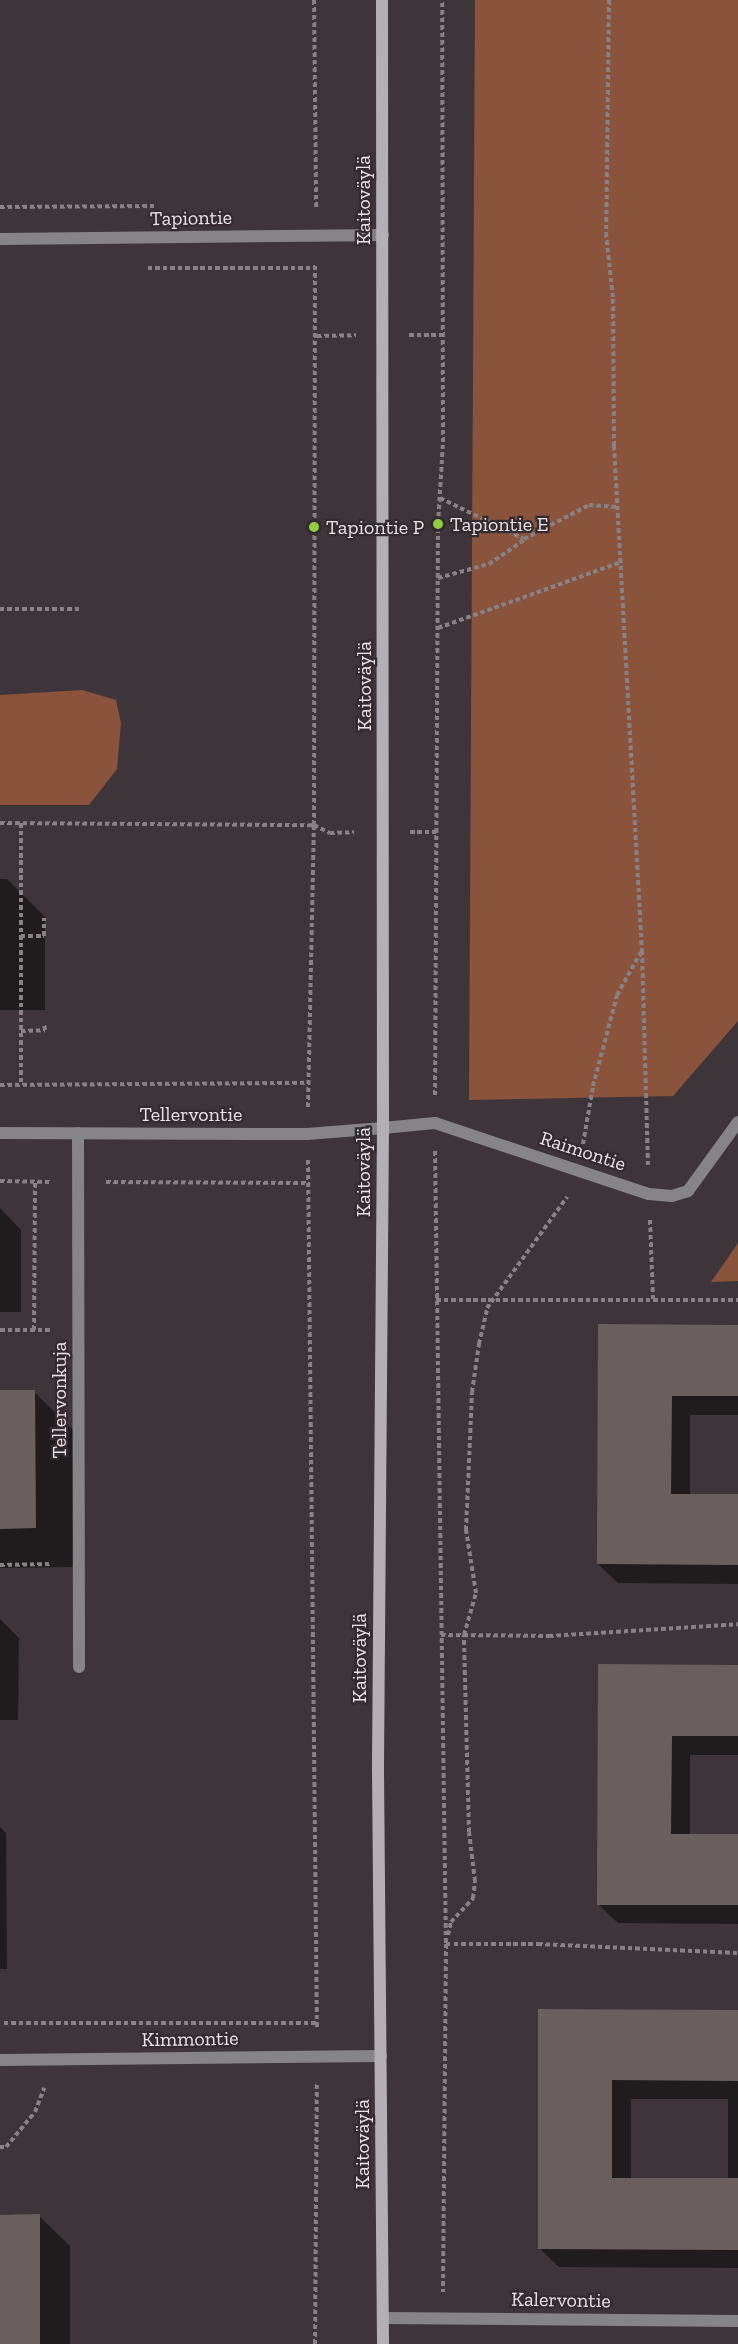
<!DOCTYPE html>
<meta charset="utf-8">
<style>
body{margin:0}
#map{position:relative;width:738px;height:2344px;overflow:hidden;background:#3d3539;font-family:"Zilla Slab",serif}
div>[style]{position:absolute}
.forest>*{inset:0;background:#8a533c}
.shadow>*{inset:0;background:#0007}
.building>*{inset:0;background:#6a5f5f}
.path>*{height:4px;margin-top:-2px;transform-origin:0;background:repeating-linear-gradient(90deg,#888185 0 4.5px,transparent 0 7.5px)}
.lane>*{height:12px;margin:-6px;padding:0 6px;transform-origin:6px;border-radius:6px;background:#878488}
.street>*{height:12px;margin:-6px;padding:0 6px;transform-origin:6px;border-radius:6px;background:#878488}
.secondary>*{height:12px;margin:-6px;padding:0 6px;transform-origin:6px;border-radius:6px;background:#b4afb5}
.dots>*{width:16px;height:16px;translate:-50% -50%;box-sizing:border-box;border:3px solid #332b2f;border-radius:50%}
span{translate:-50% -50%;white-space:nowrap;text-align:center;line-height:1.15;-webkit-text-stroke:4.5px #332b2f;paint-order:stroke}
.street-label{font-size:20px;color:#e9e3e6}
.poi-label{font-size:20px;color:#e9e3e6}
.left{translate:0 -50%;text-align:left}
</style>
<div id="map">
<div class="forest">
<div style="clip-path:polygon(475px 0,738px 0,738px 1021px,673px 1096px,469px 1100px)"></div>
<div style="clip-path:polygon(82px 690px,116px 700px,121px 723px,117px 769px,89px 805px,0 805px,0 695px)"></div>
<div style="clip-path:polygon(738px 1243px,738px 1281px,711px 1282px)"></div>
</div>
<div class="shadow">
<div style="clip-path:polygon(0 879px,7px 879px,45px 917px,45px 1010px,0 1010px)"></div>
<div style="clip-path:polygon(0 1208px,21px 1230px,21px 1312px,0 1312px)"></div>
<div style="clip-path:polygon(599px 1326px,738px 1327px,738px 1415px,690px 1415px,690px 1495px,738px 1495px,738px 1584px,618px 1583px,598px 1564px)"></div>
<div style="clip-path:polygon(0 1392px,34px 1392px,74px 1431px,75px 1567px,0 1568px)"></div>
<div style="clip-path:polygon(0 1619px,19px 1638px,18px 1720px,0 1720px)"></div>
<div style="clip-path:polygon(599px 1666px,738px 1667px,738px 1755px,690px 1755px,690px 1835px,738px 1835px,738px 1924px,618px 1923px,598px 1904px)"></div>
<div style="clip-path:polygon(0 1827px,6px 1833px,7px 1969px,0 1969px)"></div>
<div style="clip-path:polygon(evenodd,540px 2010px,738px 2011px,738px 2268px,559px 2267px,539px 2248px,540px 2010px,631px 2099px,728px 2099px,728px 2180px,631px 2179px,631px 2099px)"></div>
<div style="clip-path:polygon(0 2216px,39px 2216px,70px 2246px,70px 2344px,0 2344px)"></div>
</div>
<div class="building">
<div style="clip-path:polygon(598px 1324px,738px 1325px,738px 1396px,672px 1396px,671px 1494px,738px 1494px,738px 1565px,597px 1564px)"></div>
<div style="clip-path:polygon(0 1390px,35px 1390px,36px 1528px,0 1529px)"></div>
<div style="clip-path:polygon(598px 1664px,738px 1665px,738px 1736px,672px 1736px,671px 1834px,738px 1834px,738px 1905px,597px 1905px)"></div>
<div style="clip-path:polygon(538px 2009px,738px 2010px,738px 2081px,612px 2080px,612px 2178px,738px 2178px,738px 2250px,538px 2249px)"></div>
<div style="clip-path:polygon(40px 2214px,40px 2344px,0 2344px,0 2215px)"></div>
</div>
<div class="path">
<div style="left:314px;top:0;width:208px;rotate:89.4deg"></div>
<div style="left:609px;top:0;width:233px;rotate:90.7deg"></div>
<div style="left:606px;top:233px;width:66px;rotate:83.9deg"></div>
<div style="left:613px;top:299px;width:147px;rotate:89.6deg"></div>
<div style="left:614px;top:446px;width:506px;rotate:86.83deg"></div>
<div style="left:642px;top:951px;width:214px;rotate:88.4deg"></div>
<div style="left:0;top:207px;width:154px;rotate:-0.4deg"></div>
<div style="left:148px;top:268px;width:167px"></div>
<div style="left:409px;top:335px;width:35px"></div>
<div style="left:317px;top:336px;width:39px;rotate:-1deg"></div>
<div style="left:440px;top:498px;width:93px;rotate:26deg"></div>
<div style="left:524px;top:539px;width:73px;rotate:-27.6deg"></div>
<div style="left:589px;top:505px;width:28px;rotate:4deg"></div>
<div style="left:438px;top:578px;width:53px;rotate:-15.4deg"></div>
<div style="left:489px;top:564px;width:42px;rotate:-34.4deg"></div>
<div style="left:0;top:609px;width:80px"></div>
<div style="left:438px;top:628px;width:192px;rotate:-19.8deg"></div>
<div style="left:0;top:823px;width:314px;rotate:0.4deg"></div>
<div style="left:314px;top:825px;width:18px;rotate:27deg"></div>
<div style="left:330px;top:833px;width:24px;rotate:-2deg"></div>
<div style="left:21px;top:823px;width:262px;rotate:90deg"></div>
<div style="left:410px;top:832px;width:26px"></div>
<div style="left:21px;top:936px;width:23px"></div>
<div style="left:44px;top:936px;width:18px;rotate:-90deg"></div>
<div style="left:21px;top:1031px;width:24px;rotate:-2deg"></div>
<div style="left:45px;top:1030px;width:6px;rotate:-99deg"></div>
<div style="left:0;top:1085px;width:309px;rotate:-0.4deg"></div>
<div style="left:435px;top:1095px;width:571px;rotate:-89.7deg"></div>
<div style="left:438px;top:524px;width:82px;rotate:-86.5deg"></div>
<div style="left:443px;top:442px;width:442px;rotate:-90.1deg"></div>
<div style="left:308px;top:1107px;width:282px;rotate:-88.8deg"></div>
<div style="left:314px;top:825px;width:562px;rotate:-89.9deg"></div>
<div style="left:583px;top:1144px;width:59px;rotate:-80.2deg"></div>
<div style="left:593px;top:1086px;width:94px;rotate:-75.2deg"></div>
<div style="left:617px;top:995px;width:49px;rotate:-60.8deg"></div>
<div style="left:435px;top:1151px;width:793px;rotate:89.21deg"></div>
<div style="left:446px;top:1944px;width:348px;rotate:90.5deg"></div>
<div style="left:308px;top:1160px;width:868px;rotate:89.41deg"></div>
<div style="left:0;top:1181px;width:51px;rotate:1.1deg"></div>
<div style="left:106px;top:1182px;width:203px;rotate:0.3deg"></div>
<div style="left:650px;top:1220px;width:79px;rotate:87.8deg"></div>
<div style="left:436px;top:1300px;width:302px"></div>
<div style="left:0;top:1330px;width:50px"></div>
<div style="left:34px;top:1330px;width:149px;rotate:-89.6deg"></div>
<div style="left:0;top:1565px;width:50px;rotate:-1.1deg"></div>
<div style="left:441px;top:1635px;width:108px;rotate:0.5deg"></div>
<div style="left:549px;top:1636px;width:189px;rotate:-3.6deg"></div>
<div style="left:448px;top:1935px;width:13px;rotate:-77deg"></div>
<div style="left:451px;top:1922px;width:33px;rotate:-47deg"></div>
<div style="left:473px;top:1898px;width:17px;rotate:-83deg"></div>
<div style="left:475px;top:1881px;width:49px;rotate:-97deg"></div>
<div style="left:469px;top:1832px;width:197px;rotate:-91.5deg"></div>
<div style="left:464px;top:1635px;width:44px;rotate:-74.1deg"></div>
<div style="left:476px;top:1593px;width:64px;rotate:-99deg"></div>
<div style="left:466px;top:1530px;width:138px;rotate:-87.5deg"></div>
<div style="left:472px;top:1392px;width:49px;rotate:-81.7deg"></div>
<div style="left:479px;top:1344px;width:37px;rotate:-77deg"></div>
<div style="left:487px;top:1308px;width:137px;rotate:-54.2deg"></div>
<div style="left:446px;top:1944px;width:92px"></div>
<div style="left:538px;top:1944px;width:200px;rotate:2.6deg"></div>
<div style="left:4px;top:2023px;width:313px"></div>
<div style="left:0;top:2147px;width:6px"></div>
<div style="left:6px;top:2147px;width:45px;rotate:-50.4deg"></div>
<div style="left:35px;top:2112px;width:26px;rotate:-69deg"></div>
<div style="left:315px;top:2344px;width:260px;rotate:-89.6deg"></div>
</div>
<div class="lane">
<div style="left:383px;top:1128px;width:52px;rotate:-5.5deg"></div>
<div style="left:435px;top:1123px;width:225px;rotate:18.4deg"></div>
<div style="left:649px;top:1194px;width:23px;rotate:5deg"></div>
<div style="left:672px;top:1196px;width:17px;rotate:-17deg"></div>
<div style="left:688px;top:1191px;width:85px;rotate:-54.1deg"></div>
</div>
<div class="street">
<div style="left:0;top:239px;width:383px;rotate:-0.6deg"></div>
<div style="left:0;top:1133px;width:307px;rotate:0.2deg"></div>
<div style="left:307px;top:1134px;width:76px;rotate:-4.5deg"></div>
<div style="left:78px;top:1133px;width:534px;rotate:89.89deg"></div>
<div style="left:0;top:2060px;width:381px;rotate:-0.6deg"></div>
<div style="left:383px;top:2318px;width:355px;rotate:0.5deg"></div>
</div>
<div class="secondary">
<div style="left:382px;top:0;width:1128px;rotate:89.95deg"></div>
<div style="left:383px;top:1128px;width:642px;rotate:90.45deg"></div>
<div style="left:378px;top:1770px;width:574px;rotate:89.5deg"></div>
</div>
<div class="dots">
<div style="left:438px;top:524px;background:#91cd40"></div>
<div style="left:314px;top:527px;background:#91cd40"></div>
</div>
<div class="street-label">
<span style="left:363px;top:200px;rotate:-90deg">Kaitoväylä</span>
<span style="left:191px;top:218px;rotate:-1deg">Tapiontie</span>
<span style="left:364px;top:686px;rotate:-90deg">Kaitoväylä</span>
<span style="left:191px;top:1114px">Tellervontie</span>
<span style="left:583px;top:1151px;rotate:18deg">Raimontie</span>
<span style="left:363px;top:1172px;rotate:-90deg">Kaitoväylä</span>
<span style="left:59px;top:1400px;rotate:-90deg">Tellervonkuja</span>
<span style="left:359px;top:1658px;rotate:-90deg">Kaitoväylä</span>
<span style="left:190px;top:2039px;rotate:-1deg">Kimmontie</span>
<span style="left:362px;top:2144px;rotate:-90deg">Kaitoväylä</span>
<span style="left:561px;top:2300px;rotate:1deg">Kalervontie</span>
</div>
<div class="poi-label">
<span class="left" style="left:450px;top:524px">Tapiontie E</span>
<span class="left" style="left:326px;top:527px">Tapiontie P</span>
</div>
</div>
